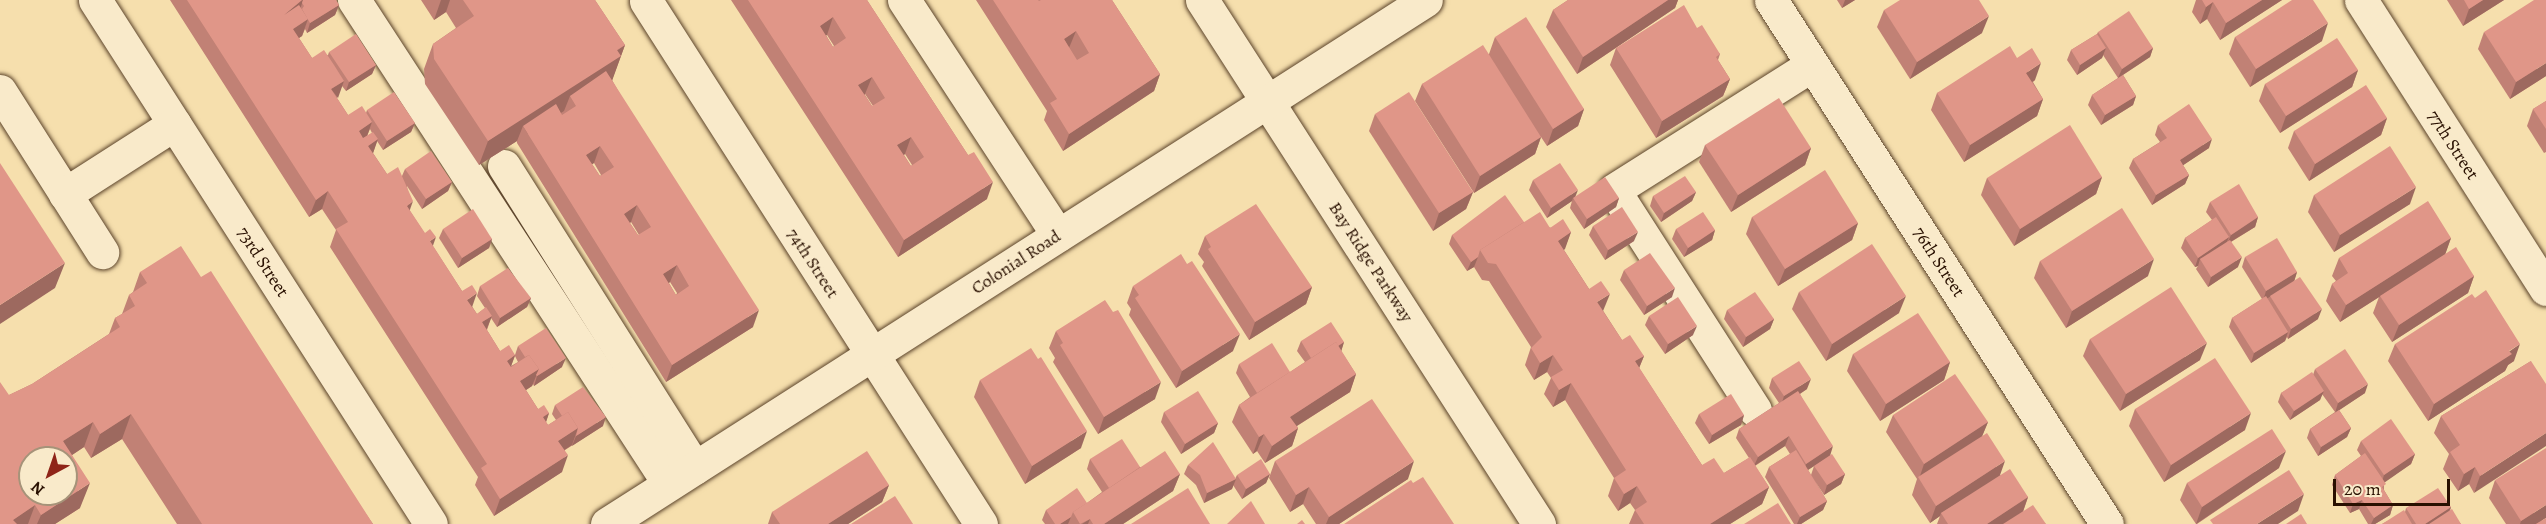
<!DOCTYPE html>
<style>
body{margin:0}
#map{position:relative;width:2546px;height:524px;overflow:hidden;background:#f6dfad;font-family:Alegreya,serif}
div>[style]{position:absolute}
.roads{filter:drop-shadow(0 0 2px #5c442b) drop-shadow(0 0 2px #5c442b)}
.minor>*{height:33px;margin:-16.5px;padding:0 16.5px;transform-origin:16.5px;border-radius:16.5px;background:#f9eaca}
.wall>*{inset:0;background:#c18175}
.shaded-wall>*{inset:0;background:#9d695f}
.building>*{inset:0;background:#e09688}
span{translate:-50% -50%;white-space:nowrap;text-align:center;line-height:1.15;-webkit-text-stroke:4.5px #f9eaca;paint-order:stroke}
.street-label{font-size:18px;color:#291000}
.north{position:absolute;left:18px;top:446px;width:60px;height:60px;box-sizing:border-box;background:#f9eaca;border:2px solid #a69379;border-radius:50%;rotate:220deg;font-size:16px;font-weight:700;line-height:24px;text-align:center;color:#291000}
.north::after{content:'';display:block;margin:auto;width:21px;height:27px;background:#8f2418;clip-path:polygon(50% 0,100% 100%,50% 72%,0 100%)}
.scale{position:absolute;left:2333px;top:479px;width:117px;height:27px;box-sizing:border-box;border:3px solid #291000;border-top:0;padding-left:8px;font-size:18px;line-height:21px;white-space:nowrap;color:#291000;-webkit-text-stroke:4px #f9eaca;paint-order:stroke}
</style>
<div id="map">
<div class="roads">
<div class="minor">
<div style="left:95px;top:0;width:622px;rotate:57.33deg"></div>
<div style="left:354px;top:0;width:577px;rotate:56.94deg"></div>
<div style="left:904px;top:0;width:281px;rotate:56.8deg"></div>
<div style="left:1202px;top:0;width:623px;rotate:57.25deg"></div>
<div style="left:1771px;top:0;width:622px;rotate:57.33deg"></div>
<div style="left:2361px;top:0;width:343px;rotate:57.4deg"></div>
<div style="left:646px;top:1px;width:621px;rotate:57.36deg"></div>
<div style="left:0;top:91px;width:191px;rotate:57.6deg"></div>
<div style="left:504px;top:166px;width:357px;rotate:57.7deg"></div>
<div style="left:65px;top:194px;width:130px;rotate:-32.7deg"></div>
<div style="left:1755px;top:410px;width:261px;rotate:-122.7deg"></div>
<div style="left:1614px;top:190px;width:234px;rotate:-32.3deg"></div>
<div style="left:607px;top:524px;width:972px;rotate:-32.61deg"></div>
</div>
</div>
<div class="wall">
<div style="clip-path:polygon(evenodd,170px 0,336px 0,339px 5px,335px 15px,307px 33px,305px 29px,302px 36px,299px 38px,312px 58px,328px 55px,329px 52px,376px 65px,372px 74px,346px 91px,342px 86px,337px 98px,348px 115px,366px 113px,367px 110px,415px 123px,411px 132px,383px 150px,377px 141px,373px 153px,387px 174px,402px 176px,405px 169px,452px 182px,448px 191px,422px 209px,407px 186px,410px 211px,477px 314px,485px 308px,477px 296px,480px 286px,531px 298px,527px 307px,497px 327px,491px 318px,487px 330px,500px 351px,515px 355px,518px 346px,562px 367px,534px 386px,533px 384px,532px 386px,526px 390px,538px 409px,549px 413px,546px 422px,548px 425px,556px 420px,552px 414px,555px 405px,603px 426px,565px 450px,562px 472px,494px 516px,475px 485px,478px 477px,330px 247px,336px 230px,322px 209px,309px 217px,170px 0,370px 129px,372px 133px,367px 136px,370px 129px,170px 0,515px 356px,518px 362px,511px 366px,515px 356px)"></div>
<div style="clip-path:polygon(evenodd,421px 0,595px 0,625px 45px,612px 80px,753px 327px,666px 382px,517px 143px,517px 141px,479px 165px,425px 84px,424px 69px,433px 44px,456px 28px,446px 12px,434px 20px,421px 0,594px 163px,601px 175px,600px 176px,592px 164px,594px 163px,421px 0,631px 222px,639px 235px,638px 235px,630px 223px,631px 222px,421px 0,670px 282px,677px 293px,676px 295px,669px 283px,670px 282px)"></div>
<div style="clip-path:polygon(evenodd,731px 0,867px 0,968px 155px,987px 199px,898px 257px,731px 0,826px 35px,827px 35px,834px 46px,833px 47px,826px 35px,731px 0,865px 94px,873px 106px,872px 106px,865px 95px,865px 94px,731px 0,905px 154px,912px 165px,911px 166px,904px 155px,905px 154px)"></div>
<div style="clip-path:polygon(976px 0,1112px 0,1160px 74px,1154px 91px,1063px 151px,1044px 120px,1047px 111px)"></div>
<div style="clip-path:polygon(1568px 0,1678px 0,1675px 8px,1577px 74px,1546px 27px,1553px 10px)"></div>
<div style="clip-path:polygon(1837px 0,1855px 0,1842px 8px)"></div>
<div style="clip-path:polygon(2196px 0,2282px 0,2220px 40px,2207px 19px,2200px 24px,2192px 12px)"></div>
<div style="clip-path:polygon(2447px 0,2504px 0,2463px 26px)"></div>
<div style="clip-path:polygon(1884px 10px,1982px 33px,1910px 79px,1877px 27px)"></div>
<div style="clip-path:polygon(1697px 28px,1720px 54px,1718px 60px,1730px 79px,1723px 96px,1656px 138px,1610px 65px,1616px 48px)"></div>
<div style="clip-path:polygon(2098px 32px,2153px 48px,2150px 57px,2123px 75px,2136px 96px,2133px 105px,2101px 125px,2088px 105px,2092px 95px,2118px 78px,2103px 55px,2102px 58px,2077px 75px,2067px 60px,2071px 50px,2097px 34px)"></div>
<div style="clip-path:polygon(2484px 32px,2546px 76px,2510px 99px,2478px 49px)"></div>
<div style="clip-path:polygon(1495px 37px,1584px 109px,1578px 126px,1547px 146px,1541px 137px,1535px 154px,1474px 193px,1415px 101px,1422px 84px,1489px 54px)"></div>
<div style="clip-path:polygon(2235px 37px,2322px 41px,2250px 87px,2229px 54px)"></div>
<div style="clip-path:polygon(2017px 58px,2035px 80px,2033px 82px,2043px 99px,2037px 116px,1964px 162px,1931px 110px,1937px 93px)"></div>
<div style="clip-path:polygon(2358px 70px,2352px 87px,2280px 133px,2259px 101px,2265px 84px)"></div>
<div style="clip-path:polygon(2546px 101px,2546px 152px,2544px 153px,2527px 126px,2533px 109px)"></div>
<div style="clip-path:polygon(1375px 114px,1473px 192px,1466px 209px,1433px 231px,1369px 131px)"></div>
<div style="clip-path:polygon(2387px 118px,2381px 135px,2309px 181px,2288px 148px,2294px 131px)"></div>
<div style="clip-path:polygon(2158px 125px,2209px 148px,2183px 165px,2189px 175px,2185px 184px,2152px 205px,2129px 168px,2133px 159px,2160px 142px,2155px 135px)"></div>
<div style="clip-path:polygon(1705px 145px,1811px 148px,1805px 165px,1731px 212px,1699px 162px)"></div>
<div style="clip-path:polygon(2102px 177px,2096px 194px,2014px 246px,1981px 195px,1987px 178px)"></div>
<div style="clip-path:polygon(1533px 180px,1576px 197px,1619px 198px,1616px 207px,1584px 229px,1570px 208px,1572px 201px,1547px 218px,1529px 190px)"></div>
<div style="clip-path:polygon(1696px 192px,1692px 201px,1661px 222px,1650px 206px,1653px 196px)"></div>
<div style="clip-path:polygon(2314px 195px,2410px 204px,2334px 252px,2308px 212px)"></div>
<div style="clip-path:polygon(2210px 202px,2258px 217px,2255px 227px,2231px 242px,2238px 267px,2208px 287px,2196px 269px,2198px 266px,2195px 267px,2181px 248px,2185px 238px,2212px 220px,2206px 212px)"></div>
<div style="clip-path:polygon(1752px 217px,1858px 223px,1852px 240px,1778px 286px,1746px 234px)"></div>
<div style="clip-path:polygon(evenodd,1524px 222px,1571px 232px,1564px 250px,1622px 340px,1644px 356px,1639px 368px,1702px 465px,1724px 473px,1749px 458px,1736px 438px,1739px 429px,1779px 403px,1769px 388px,1772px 378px,1807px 389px,1800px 394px,1830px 456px,1845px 474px,1841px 484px,1824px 495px,1815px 481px,1827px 501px,1823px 510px,1801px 524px,1794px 524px,1765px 477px,1769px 467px,1790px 454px,1785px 446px,1755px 466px,1769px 487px,1762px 504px,1730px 524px,1629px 524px,1635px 510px,1630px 503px,1618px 511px,1608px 496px,1614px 478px,1565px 400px,1553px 407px,1544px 394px,1551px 378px,1547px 372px,1534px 380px,1525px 365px,1531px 347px,1489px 281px,1482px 280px,1474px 267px,1467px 271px,1449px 244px,1452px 235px,1524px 222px,1814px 466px,1811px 475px,1808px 470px,1814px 466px)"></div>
<div style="clip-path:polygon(1593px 226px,1634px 241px,1605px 260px,1589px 235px)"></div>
<div style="clip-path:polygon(443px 229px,492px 239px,489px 248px,458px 268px,439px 238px)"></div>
<div style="clip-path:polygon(1676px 229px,1715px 230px,1712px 240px,1684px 257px,1672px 239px)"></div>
<div style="clip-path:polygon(1205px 236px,1312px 287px,1306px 304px,1249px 340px,1202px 266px,1204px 262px,1198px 254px)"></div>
<div style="clip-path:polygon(2451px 238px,2445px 254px,2474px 276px,2468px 293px,2392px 342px,2373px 313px,2379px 297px,2340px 322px,2326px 301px,2332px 284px,2336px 281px,2332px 276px,2339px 258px)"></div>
<div style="clip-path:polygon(2245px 257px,2297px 272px,2294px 281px,2318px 319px,2288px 339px,2287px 337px,2285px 341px,2251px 363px,2229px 327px,2232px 318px,2262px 299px,2242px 267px)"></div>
<div style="clip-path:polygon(2040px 261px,2148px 276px,2066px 328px,2034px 278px)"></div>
<div style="clip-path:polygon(1624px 270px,1672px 297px,1644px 315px,1620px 280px)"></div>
<div style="clip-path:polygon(140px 272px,201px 277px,373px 524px,177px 524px,122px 439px,91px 458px,84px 447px,72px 455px,80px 508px,55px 524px,0 524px,9px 395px,32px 384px,109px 334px,115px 318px,122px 314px,129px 295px,133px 292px)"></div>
<div style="clip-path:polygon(1133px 286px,1233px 351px,1176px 388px,1129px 315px,1131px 309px,1127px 303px)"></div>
<div style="clip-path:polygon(1799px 292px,1899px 313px,1826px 361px,1792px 309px)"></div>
<div style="clip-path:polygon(1727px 310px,1774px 319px,1770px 329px,1743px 347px,1724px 319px)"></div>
<div style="clip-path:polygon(1649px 316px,1693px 335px,1665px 354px,1645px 325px)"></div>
<div style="clip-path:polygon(1056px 331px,1155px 399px,1098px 434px,1053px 362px,1055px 358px,1049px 348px)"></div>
<div style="clip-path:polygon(2090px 339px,2200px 360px,2120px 411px,2083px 356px)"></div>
<div style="clip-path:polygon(1301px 341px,1344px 342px,1341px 351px,1356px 374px,1350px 392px,1297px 426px,1298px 428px,1292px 446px,1265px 463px,1257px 451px,1253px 454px,1232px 422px,1239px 405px,1250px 397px,1236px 373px,1239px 364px,1290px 372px,1305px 362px,1297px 351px)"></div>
<div style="clip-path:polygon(2395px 344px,2514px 361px,2508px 365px,2505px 371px,2428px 421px,2388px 361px)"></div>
<div style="clip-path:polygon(1853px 354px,1950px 362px,1944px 380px,1880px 421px,1847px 371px)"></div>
<div style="clip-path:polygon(2531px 361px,2474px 493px,2469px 484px,2458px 491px,2443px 469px,2449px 454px,2434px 433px,2441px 416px)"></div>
<div style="clip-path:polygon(2315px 369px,2365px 393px,2339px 410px,2351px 428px,2347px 437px,2318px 456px,2307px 438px,2310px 429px,2335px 412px,2322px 394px,2320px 400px,2290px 420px,2278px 402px,2281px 393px,2313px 375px)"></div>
<div style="clip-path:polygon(980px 380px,1081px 448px,1025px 484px,974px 397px)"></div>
<div style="clip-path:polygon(2135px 409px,2245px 430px,2164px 482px,2129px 426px)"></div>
<div style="clip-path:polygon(1164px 412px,1218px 423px,1214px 433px,1181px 454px,1161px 422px)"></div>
<div style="clip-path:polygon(1699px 414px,1744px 415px,1741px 425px,1709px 444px,1695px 423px)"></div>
<div style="clip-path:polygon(1893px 415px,1988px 422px,1982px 436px,2000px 475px,2028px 497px,2023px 512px,2046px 524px,1937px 524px,1940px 516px,1930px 523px,1912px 495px,1917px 479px,1886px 432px)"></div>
<div style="clip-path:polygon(2361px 441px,2415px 454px,2411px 464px,2384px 482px,2384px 490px,2393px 505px,2390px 515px,2375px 524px,2368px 524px,2359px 509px,2350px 513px,2332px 485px,2335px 475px,2361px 456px,2357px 450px)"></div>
<div style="clip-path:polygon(1090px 459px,1140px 467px,1180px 474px,1173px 491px,1123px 524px,1045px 524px,1042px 520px,1046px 510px,1087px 503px,1102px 492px,1087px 469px)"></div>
<div style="clip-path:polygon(1275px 461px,1408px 479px,1339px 524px,1316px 524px,1303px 504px,1290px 512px,1269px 478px)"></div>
<div style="clip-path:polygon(1188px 465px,1235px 479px,1237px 475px,1270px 474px,1266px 483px,1242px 499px,1233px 485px,1232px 489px,1204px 503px,1196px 485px,1184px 474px)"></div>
<div style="clip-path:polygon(2279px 468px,2197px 524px,2196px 524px,2180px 500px,2187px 483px)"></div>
<div style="clip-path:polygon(2495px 480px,2546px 524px,2506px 524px,2489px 498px)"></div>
<div style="clip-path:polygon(889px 485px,882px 502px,848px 524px,768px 524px,772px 512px)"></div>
<div style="clip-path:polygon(2451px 507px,2450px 511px,2461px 524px,2382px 524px,2405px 512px,2406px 508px)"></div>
</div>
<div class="shaded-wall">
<div style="clip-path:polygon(302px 0,303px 0,298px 16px,284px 15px)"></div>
<div style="clip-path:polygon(441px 0,450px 0,446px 12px,434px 20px)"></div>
<div style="clip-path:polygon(1668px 0,1678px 0,1675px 8px,1577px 74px,1583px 57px)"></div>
<div style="clip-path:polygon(1845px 0,1855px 0,1842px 8px)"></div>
<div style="clip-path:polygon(2262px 0,2282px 0,2220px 40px,2226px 23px)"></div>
<div style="clip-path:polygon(2483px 0,2504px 0,2463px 26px,2469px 9px)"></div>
<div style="clip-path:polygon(2213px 2px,2207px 19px,2200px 24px,2206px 7px)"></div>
<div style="clip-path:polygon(339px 5px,335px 15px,307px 33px,310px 23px)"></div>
<div style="clip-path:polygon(1989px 16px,1982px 33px,1910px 79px,1917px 62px)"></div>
<div style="clip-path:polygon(833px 17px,827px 35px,814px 43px,820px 26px)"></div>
<div style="clip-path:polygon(308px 19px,302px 36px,287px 46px,293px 29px)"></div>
<div style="clip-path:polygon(2328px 23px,2322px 41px,2250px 87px,2256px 69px)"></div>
<div style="clip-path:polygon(1076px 31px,1069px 48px,1064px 39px)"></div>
<div style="clip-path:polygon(625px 45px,612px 81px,570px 96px,564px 111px,528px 134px,523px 126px,517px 141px,479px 165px,488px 141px)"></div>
<div style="clip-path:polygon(2106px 48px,2102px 58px,2077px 75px,2080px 65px)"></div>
<div style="clip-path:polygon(2153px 48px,2150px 57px,2118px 78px,2122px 69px)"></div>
<div style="clip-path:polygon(2041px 63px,2035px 80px,2020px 90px,2026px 73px)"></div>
<div style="clip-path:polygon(2546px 63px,2546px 76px,2510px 99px,2516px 82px)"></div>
<div style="clip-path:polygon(376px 65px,372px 74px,346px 91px,349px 82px)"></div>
<div style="clip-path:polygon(2358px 70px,2352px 87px,2280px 133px,2286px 116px)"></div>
<div style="clip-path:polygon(1160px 74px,1154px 91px,1063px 151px,1069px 134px)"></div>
<div style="clip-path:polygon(872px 77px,865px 94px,852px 102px,858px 85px)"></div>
<div style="clip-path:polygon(1730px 79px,1723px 96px,1656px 138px,1662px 121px)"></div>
<div style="clip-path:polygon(344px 81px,338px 98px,331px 89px)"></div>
<div style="clip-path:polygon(2136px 96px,2133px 105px,2101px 125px,2105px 115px)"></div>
<div style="clip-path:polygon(2043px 99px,2037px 116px,1964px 162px,1970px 145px)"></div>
<div style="clip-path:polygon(1584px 109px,1578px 126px,1547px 146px,1553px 129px)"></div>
<div style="clip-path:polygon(2387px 118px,2381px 135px,2309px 181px,2315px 164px)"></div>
<div style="clip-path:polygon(372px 122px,366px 139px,353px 148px,359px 131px)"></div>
<div style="clip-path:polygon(415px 123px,411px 132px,383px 150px,387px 141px)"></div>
<div style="clip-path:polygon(911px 137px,905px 154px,891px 162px,897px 145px)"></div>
<div style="clip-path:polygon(1541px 137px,1535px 154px,1474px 193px,1480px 176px)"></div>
<div style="clip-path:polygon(378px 139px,372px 156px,368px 146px)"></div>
<div style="clip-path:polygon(2212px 139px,2209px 148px,2176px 170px,2180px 160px)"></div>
<div style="clip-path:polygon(600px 146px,594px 163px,580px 172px,586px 155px)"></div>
<div style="clip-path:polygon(1811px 148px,1805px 165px,1731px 212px,1738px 195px)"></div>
<div style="clip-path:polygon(2189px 175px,2185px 184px,2152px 205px,2156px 195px)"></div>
<div style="clip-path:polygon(2102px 177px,2096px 194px,2014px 246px,2020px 229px)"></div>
<div style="clip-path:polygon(452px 182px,448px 191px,422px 209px,426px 199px)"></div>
<div style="clip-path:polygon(993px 182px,987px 199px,898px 257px,904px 240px)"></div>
<div style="clip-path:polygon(2416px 187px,2410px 204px,2334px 252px,2340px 235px)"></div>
<div style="clip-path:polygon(1578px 190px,1574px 200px,1573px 198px,1572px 201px,1547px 218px,1551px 208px)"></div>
<div style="clip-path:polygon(328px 191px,322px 209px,309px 217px,316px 200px)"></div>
<div style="clip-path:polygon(1473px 192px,1466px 209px,1433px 231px,1439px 213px)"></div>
<div style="clip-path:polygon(1696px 192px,1692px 201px,1661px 222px,1664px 213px)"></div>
<div style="clip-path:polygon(1619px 198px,1616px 207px,1584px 229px,1587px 219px)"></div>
<div style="clip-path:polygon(413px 201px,407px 218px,407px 206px)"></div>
<div style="clip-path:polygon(637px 205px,631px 222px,618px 231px,624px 214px)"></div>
<div style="clip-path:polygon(2258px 217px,2255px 227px,2227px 244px,2231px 235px)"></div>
<div style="clip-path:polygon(1858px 223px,1852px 240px,1778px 286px,1785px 269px)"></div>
<div style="clip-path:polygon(1715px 230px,1712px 240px,1684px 257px,1688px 248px)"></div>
<div style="clip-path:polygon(1571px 232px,1565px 249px,1552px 258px,1558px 241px)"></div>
<div style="clip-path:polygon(1638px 232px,1634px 241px,1605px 260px,1608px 250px)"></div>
<div style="clip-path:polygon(436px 237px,430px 254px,430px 241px)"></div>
<div style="clip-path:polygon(2229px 237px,2225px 247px,2200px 259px,2198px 266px,2195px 267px,2198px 258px)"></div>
<div style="clip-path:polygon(2451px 238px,2445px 255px,2340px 322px,2346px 305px)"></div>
<div style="clip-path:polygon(492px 239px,489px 248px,458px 268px,462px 258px)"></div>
<div style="clip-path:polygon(1478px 257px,1474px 267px,1467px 271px,1471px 262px)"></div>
<div style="clip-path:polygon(2242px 257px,2238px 267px,2208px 287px,2211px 277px)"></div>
<div style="clip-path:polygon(2154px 259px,2148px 276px,2066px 328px,2072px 311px)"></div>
<div style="clip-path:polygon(65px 263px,55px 288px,0 324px,0 305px)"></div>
<div style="clip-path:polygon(677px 265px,670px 282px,657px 291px,663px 274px)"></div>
<div style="clip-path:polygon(2297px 272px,2294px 282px,2263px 301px,2266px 291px)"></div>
<div style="clip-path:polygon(2474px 276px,2468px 293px,2392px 342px,2399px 325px)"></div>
<div style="clip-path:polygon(1312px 287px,1306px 304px,1249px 340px,1255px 322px)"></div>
<div style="clip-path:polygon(1675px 288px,1672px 297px,1644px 315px,1647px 306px)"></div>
<div style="clip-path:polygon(477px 293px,471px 310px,467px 300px)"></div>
<div style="clip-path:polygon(1610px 294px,1603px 311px,1597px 302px)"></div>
<div style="clip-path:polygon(1906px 296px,1899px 313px,1826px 361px,1832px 344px)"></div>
<div style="clip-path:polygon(531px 298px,527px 307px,497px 327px,500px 318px)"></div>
<div style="clip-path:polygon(2322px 309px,2318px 319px,2288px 339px,2291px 329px)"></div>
<div style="clip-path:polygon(759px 310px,753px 327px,666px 382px,672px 365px)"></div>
<div style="clip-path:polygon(492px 316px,485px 333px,482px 322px)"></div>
<div style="clip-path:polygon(1774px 319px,1770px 329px,1743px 347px,1746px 337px)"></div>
<div style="clip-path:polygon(1697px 326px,1693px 335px,1665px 354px,1668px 344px)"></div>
<div style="clip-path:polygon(2288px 332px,2285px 341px,2251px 363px,2254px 353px)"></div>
<div style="clip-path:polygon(1240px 334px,1233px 351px,1176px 388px,1182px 371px)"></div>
<div style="clip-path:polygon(1344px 342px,1341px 352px,1314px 362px)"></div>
<div style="clip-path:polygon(2207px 343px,2200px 360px,2120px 411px,2126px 394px)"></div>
<div style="clip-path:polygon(2520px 344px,2514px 361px,2508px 365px,2505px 371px,2428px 421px,2434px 404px)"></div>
<div style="clip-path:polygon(515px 355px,509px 372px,507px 361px)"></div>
<div style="clip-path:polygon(1553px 355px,1547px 372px,1534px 380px,1540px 363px)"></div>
<div style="clip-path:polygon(1644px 356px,1637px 373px,1635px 361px)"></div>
<div style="clip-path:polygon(566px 358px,562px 367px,534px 386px,537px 376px)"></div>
<div style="clip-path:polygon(1950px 362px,1944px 380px,1880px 421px,1886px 404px)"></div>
<div style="clip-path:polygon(539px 369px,532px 386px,514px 398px,520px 381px)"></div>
<div style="clip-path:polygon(1356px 374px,1350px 392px,1284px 434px,1290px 417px)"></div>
<div style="clip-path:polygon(1811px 379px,1807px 389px,1781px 406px,1784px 396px)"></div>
<div style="clip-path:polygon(1161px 382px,1155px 399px,1098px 434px,1104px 417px)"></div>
<div style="clip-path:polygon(1571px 383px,1565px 400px,1553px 407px,1559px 390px)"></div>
<div style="clip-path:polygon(2368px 384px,2365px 393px,2335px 413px,2338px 403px)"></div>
<div style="clip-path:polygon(2324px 391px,2320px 400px,2290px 420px,2294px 411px)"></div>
<div style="clip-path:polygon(549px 413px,543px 431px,543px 417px)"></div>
<div style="clip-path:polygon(2251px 413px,2245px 430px,2164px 482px,2171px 465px)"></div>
<div style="clip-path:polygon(131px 414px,122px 439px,91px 458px,100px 434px)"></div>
<div style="clip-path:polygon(1744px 415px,1741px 425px,1709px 444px,1712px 435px)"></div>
<div style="clip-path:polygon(606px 417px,603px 426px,572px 446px,576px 436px)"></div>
<div style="clip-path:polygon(93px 422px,84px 447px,66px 459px,63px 441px)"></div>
<div style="clip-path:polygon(1988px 422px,1981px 439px,1919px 479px,1924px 464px)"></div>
<div style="clip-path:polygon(1218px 423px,1214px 433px,1181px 454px,1185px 444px)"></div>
<div style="clip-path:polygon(578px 428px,572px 445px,552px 458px,558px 441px)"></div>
<div style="clip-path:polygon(1298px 428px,1292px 446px,1265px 463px,1272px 446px)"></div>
<div style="clip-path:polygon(2351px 428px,2347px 437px,2318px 456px,2321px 447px)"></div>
<div style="clip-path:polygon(1087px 431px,1081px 448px,1025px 484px,1032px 466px)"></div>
<div style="clip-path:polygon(2546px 433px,2546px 446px,2474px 493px,2480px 476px)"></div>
<div style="clip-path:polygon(1264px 434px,1257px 451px,1253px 454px,1259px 437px)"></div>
<div style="clip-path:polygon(1789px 436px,1785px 446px,1754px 466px,1758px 457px)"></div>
<div style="clip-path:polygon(1833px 446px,1830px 456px,1803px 473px,1806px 464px)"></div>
<div style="clip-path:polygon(2286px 451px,2279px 468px,2196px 524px,2202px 507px)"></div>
<div style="clip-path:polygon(2415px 454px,2411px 464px,2381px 485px,2384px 475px)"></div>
<div style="clip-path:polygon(568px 455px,562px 472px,494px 516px,500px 499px)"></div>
<div style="clip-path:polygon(1414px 461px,1408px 479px,1339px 524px,1326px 524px,1329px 517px)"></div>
<div style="clip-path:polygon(2005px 461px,1999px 478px,1941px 513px,1940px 516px,1930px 523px,1936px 506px)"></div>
<div style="clip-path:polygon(2475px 467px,2469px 484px,2458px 491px,2464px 474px)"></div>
<div style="clip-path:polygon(1180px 474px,1173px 491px,1123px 524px,1104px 524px)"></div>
<div style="clip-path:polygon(1270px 474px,1266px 483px,1242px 499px,1246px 489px)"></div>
<div style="clip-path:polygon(1845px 474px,1841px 484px,1824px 495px,1827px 485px)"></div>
<div style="clip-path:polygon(1236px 479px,1232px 489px,1204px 503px,1207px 493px)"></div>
<div style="clip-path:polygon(90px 483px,80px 508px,55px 524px,37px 524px,41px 515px)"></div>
<div style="clip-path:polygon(889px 485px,882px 502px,848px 524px,828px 524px)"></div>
<div style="clip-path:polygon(1637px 486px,1630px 503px,1618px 511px,1624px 494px)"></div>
<div style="clip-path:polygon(1309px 487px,1303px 504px,1290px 512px,1296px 495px)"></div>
<div style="clip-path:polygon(1769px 487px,1762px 504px,1730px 524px,1710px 524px)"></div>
<div style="clip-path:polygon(2304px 494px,2298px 511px,2278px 524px,2257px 524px)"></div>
<div style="clip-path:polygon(2028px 497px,2022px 514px,2007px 524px,1987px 524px)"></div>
<div style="clip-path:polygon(2362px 500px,2359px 509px,2350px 513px,2353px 504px)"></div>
<div style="clip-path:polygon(1827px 501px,1823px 510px,1801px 524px,1797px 524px,1800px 517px)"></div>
<div style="clip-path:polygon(35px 505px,28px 524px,12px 524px,13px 520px)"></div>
<div style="clip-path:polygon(2393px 505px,2390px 515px,2375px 524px,2371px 524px,2374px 518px)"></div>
<div style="clip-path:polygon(2546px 505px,2546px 518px,2536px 524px,2520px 524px,2521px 521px)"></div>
<div style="clip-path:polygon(2451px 507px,2447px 517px,2436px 524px,2425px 524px)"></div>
<div style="clip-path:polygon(1071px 517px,1068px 524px,1060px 524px)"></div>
<div style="clip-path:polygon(1090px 519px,1088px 524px,1082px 524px)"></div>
</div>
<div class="building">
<div style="clip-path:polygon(187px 0,302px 0,284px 15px,299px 5px,308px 19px,293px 29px,312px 58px,324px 50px,334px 65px,344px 81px,331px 89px,348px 115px,362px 106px,372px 122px,359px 131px,363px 138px,373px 132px,378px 139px,368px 146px,387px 174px,398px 167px,413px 201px,407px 206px,425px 233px,430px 229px,436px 237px,430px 241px,462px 291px,472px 285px,477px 293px,467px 300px,477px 314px,486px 307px,492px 316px,482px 322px,500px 351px,509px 345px,515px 355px,507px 361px,511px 367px,529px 355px,539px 369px,520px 381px,538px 409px,544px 405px,549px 413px,543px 417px,548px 425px,568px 412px,578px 428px,558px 441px,568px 455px,500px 499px,481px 468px,487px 464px,336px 229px,348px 222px,328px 191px,316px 200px)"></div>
<div style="clip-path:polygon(303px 0,336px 0,339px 5px,310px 23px,302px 9px,304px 6px,302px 3px)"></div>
<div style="clip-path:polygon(463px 0,595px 0,625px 45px,617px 50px,621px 56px,488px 141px,434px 59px,433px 44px,474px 16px)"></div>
<div style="clip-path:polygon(evenodd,748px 0,867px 0,968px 155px,974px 152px,993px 182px,904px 240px,748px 0,833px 17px,846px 38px,833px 47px,820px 26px,833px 17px,748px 0,872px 77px,885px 98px,872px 106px,858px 85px,872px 77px,748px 0,911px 137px,924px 157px,911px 166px,897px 145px,911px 137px)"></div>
<div style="clip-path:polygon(evenodd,993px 0,1038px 0,1039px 1px,1041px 0,1112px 0,1160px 74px,1069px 134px,1050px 103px,1057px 99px,993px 0,1076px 31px,1089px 53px,1077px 60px,1064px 39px,1076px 31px)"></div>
<div style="clip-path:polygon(1568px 0,1668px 0,1583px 57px,1553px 10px)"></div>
<div style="clip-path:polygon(1900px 0,1979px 0,1989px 16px,1917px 62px,1884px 10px)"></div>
<div style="clip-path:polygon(2202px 0,2262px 0,2226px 23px,2213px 2px,2206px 7px)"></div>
<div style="clip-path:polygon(2292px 0,2313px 0,2328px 23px,2256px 69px,2235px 37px)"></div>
<div style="clip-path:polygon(2464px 0,2483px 0,2469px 9px)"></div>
<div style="clip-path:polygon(2534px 0,2546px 0,2546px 63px,2516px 82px,2484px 32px)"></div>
<div style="clip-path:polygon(1684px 5px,1697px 28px,1702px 25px,1720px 54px,1716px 57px,1730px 79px,1662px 121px,1616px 48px)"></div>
<div style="clip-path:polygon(2129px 11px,2153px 48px,2122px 69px,2098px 32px)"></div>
<div style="clip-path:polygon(1526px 17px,1584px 109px,1553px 129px,1495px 37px)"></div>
<div style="clip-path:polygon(356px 34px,376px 65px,349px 82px,329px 52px)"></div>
<div style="clip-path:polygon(2097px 34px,2106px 48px,2080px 65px,2071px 50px)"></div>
<div style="clip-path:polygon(2337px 38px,2358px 70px,2286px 116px,2265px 84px)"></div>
<div style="clip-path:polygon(1483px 45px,1541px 137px,1480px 176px,1422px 84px)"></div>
<div style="clip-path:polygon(2010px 46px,2017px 58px,2032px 48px,2041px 63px,2026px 73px,2043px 99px,1970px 145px,1937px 93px)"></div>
<div style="clip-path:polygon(evenodd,606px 71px,759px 310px,672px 365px,523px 126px,556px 104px,562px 115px,576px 106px,570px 96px,606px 71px,600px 146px,614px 167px,600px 176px,586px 155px,600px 146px,606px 71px,637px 205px,651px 227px,638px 235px,624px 214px,637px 205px,606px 71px,677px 265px,689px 286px,676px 295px,663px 274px,677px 265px)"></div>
<div style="clip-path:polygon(2123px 75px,2136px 96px,2105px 115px,2092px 95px)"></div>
<div style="clip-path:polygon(2366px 85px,2387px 118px,2315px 164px,2294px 131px)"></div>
<div style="clip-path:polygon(394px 92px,415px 123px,387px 141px,367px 110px)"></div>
<div style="clip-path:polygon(1409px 92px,1473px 192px,1439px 213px,1375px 114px)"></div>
<div style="clip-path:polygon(1779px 98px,1811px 148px,1738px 195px,1705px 145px)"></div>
<div style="clip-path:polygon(2546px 101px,2546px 129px,2533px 109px)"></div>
<div style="clip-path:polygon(2189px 104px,2212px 139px,2180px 160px,2189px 175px,2156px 195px,2133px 159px,2167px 138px,2158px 125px)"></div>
<div style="clip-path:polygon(2070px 125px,2102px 177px,2020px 229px,1987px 178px)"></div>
<div style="clip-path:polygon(2390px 146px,2416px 187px,2340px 235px,2314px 195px)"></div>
<div style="clip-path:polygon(431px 151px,452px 182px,426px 199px,405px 169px)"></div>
<div style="clip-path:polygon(0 163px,65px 263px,0 305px)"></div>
<div style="clip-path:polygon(1560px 163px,1578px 190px,1551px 208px,1533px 180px)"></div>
<div style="clip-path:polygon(1825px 170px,1858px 223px,1785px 269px,1752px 217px)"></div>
<div style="clip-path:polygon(1685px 176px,1696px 192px,1664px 213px,1653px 196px)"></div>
<div style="clip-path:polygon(1605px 177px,1619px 198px,1587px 219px,1573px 198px)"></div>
<div style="clip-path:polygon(2239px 184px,2258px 217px,2231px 235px,2210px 202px)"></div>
<div style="clip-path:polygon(1505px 195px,1524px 222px,1480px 250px,1478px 257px,1471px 262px,1452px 235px)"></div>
<div style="clip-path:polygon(2428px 201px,2451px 238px,2346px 305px,2332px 284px,2348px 273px,2339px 258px)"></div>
<div style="clip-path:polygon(1256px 204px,1312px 287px,1255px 322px,1208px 249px,1211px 247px,1205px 236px)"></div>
<div style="clip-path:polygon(1622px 207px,1638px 232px,1608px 250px,1593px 226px)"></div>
<div style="clip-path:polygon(2122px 208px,2154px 259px,2072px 311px,2040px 261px)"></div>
<div style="clip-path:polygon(473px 209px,492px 239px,462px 258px,443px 229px)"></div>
<div style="clip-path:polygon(1540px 212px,1550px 228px,1563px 219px,1571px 232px,1558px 241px,1589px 289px,1601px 281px,1610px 294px,1597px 302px,1622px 340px,1630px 335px,1644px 356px,1635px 361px,1702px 465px,1714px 458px,1724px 473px,1750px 457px,1769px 487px,1710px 524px,1644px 524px,1635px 510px,1647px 502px,1637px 486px,1624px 494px,1614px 478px,1626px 470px,1571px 383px,1559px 390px,1551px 377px,1563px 370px,1553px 355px,1540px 363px,1531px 348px,1542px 337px,1496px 264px,1488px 263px,1480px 250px)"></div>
<div style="clip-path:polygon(1703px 212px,1715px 230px,1688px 248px,1676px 229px)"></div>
<div style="clip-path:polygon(2216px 217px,2229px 237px,2198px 258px,2185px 238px)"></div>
<div style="clip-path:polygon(2277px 238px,2297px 272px,2266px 291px,2245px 257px)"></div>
<div style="clip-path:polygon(2230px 240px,2242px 257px,2211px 277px,2200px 259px)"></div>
<div style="clip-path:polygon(1872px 244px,1906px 296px,1832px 344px,1799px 292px)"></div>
<div style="clip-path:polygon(evenodd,181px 246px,201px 277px,211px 271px,373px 524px,202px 524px,131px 414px,100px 434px,93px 422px,63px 441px,90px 483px,41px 515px,35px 505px,13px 520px,17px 524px,0 524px,0 382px,9px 395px,32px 384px,120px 327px,115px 318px,135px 306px,129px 295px,147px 283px,140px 272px,181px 246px,30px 458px,66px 458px,66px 494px,30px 494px,30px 458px)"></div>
<div style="clip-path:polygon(2456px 247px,2474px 276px,2399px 325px,2380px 296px)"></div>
<div style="clip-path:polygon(1650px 253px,1675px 288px,1647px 306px,1624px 270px)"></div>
<div style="clip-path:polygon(1181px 254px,1187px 264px,1192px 261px,1240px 334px,1182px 371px,1135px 298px,1139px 295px,1133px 286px)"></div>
<div style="clip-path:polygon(508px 268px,531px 298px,500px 318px,480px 286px)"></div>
<div style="clip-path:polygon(2300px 277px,2322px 309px,2291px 329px,2270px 296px)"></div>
<div style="clip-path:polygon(2171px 287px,2207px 343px,2126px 394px,2090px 339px)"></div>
<div style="clip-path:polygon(2486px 290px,2520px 344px,2509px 351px,2512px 354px,2434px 404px,2395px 344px,2472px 294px,2475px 298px)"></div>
<div style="clip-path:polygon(1755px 292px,1774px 319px,1746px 337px,1727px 310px)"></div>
<div style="clip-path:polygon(2266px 296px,2288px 332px,2254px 353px,2232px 318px)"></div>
<div style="clip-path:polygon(1678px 297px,1697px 326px,1668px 344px,1649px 316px)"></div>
<div style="clip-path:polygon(1105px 300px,1113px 312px,1118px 310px,1161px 382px,1104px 417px,1060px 345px,1063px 343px,1056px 331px)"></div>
<div style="clip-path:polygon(1918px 313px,1950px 362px,1886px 404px,1853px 354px)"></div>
<div style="clip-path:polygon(1331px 322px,1344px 342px,1338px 346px,1336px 342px,1311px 358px,1301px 341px)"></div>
<div style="clip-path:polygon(546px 328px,566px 358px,537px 376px,536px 375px,539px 369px,529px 355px,525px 357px,518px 346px)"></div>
<div style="clip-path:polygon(1336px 342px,1356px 374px,1290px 417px,1298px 428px,1272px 446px,1264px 434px,1259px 437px,1239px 405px)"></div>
<div style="clip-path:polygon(1272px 343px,1290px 372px,1257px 393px,1239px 364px)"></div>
<div style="clip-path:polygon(1031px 348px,1038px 359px,1041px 357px,1087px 431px,1032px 466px,980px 380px)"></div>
<div style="clip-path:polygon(2345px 349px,2368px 384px,2338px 403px,2315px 369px)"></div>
<div style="clip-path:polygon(2215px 358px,2251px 413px,2171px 465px,2135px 409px)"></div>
<div style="clip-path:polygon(1799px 361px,1811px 379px,1784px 396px,1772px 378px)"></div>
<div style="clip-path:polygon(2531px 361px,2546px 384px,2546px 433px,2480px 476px,2475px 467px,2464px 474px,2450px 452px,2460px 445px,2441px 416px)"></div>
<div style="clip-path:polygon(2312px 372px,2324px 391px,2294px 411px,2281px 393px)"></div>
<div style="clip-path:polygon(1955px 374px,1988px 422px,1924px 464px,1893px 415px)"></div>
<div style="clip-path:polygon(583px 387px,606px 417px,576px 436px,578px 428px,568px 412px,562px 416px,555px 405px)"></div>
<div style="clip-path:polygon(1198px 391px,1218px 423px,1185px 444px,1164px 412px)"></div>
<div style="clip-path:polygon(1798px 391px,1833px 446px,1806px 464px,1789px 436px,1758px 457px,1739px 429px)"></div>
<div style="clip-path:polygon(1731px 394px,1744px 415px,1712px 435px,1699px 414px)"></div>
<div style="clip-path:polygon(1372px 399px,1414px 461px,1329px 517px,1309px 487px,1296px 495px,1275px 461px)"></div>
<div style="clip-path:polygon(2339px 410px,2351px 428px,2321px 447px,2310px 429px)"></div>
<div style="clip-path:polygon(2391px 419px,2415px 454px,2384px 475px,2361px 441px)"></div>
<div style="clip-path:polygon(2272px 429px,2286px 451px,2202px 507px,2187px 483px)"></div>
<div style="clip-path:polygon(1987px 433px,2005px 461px,1936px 506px,1918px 477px)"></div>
<div style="clip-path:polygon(1122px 439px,1140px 467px,1109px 488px,1090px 459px)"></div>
<div style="clip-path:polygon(1213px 442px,1236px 479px,1207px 493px,1200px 475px,1188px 465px)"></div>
<div style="clip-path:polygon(2546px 448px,2546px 505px,2521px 521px,2495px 480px)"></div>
<div style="clip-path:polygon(1796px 450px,1827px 501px,1800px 517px,1769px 467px)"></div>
<div style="clip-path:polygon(867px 451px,889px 485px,828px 524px,780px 524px,772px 512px)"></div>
<div style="clip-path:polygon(1165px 451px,1180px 474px,1104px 524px,1093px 524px,1090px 519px,1080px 524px,1073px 512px)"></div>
<div style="clip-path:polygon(2365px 453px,2386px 484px,2382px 487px,2393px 505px,2374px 518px,2362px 500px,2353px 504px,2335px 475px)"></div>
<div style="clip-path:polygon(1832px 454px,1845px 474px,1827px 485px,1814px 466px)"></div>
<div style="clip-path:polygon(1261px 459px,1270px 474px,1246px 489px,1237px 475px)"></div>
<div style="clip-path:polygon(2010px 469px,2028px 497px,1987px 524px,1948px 524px,1941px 513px)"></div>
<div style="clip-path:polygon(2289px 470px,2304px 494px,2257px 524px,2213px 524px,2210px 520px)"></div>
<div style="clip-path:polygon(1423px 477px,1454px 524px,1344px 524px,1411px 480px,1413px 483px)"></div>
<div style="clip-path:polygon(1077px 488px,1087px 503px,1073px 512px,1071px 517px,1060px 524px,1055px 524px,1046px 510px)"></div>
<div style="clip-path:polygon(1188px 488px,1210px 524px,1131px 524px)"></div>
<div style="clip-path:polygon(2438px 488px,2451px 507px,2425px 524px,2416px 524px,2406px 508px)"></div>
<div style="clip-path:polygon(895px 496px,913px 524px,851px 524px)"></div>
<div style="clip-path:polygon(1251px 501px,1265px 524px,1227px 524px)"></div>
<div style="clip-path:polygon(1778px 503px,1791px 524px,1744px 524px)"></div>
<div style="clip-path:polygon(2033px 505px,2046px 524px,2003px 524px)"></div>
<div style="clip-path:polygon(2452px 509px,2461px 524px,2429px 524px)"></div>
<div style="clip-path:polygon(2404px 510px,2412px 524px,2382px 524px)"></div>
<div style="clip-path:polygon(2301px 514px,2307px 524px,2286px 524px)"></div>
<div style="clip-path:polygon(2546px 518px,2546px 524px,2536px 524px)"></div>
<div style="clip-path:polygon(1302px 520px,1305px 524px,1297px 524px)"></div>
</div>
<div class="street-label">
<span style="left:2453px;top:145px;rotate:57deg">77th Street</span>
<span style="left:263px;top:262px;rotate:57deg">73rd Street</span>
<span style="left:1016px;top:262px;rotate:-33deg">Colonial Road</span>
<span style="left:1371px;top:262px;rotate:57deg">Bay Ridge Parkway</span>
<span style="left:1939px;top:262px;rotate:57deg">76th Street</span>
<span style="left:813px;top:263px;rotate:57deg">74th Street</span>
</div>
<div class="north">N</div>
<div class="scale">20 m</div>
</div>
